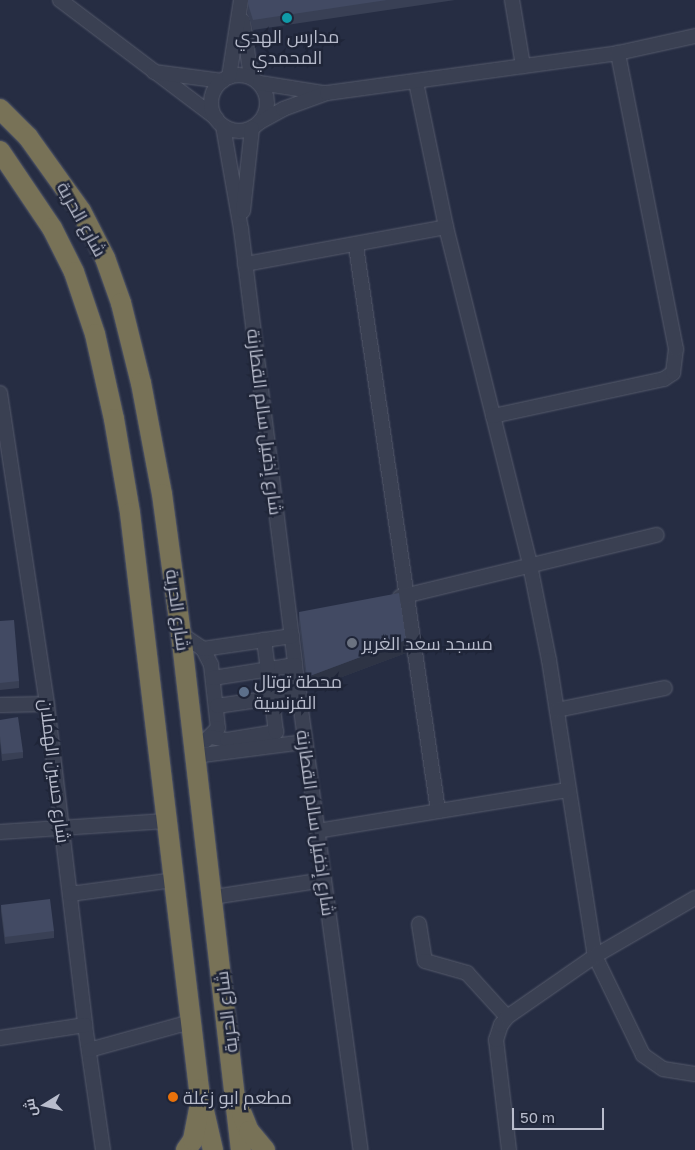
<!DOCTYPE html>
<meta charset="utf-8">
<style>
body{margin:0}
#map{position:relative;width:695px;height:1150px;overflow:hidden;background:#262d43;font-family:"Golos Text",Cairo,sans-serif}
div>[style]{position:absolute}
.roads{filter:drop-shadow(0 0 1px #565b6c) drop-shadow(0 0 1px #565b6c)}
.minor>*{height:14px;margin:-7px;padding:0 7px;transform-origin:7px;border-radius:7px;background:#3a4052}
.minor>.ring{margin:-7px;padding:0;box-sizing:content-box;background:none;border:14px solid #3a4052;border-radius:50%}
.highway>*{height:20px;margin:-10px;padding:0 10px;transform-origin:10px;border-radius:10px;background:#787257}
.wall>*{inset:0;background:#394055}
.shaded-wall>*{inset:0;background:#2e3445}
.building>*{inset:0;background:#424a63}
.dots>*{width:14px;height:14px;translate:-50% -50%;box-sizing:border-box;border:2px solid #1f2538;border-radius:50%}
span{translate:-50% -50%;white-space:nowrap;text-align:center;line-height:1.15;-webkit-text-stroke:5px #1f2538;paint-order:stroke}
.poi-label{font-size:18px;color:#b8bccc}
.left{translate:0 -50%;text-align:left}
.street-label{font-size:18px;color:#b8bccc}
.north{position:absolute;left:20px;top:1080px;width:50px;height:50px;-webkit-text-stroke:4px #1f2538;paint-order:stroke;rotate:260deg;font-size:14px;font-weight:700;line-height:20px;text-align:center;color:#b8bccc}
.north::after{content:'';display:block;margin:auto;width:18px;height:22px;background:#b8bccc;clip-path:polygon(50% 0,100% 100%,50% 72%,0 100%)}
.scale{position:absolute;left:512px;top:1108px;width:92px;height:22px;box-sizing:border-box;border:2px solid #b8bccc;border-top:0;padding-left:6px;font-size:15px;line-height:18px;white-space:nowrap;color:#b8bccc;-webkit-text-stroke:4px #1f2538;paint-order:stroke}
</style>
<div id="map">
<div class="roads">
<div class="minor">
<div style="left:60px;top:0;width:196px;rotate:37.1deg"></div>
<div style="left:512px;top:0;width:67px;rotate:80.5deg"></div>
<div style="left:243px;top:21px;width:57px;rotate:81.9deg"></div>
<div style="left:154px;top:72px;width:69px;rotate:7.5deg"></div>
<div class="ring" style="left:211px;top:75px;width:42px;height:42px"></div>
<div style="left:229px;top:77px;width:78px;rotate:-81.1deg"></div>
<div style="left:416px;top:82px;width:148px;rotate:78.3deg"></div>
<div style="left:446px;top:227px;width:348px;rotate:76deg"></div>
<div style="left:530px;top:565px;width:97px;rotate:78.7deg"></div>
<div style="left:549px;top:660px;width:300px;rotate:81.2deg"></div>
<div style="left:595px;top:956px;width:110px;rotate:64.1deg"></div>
<div style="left:643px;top:1055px;width:24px;rotate:35deg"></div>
<div style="left:663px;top:1069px;width:32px;rotate:9deg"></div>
<div style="left:260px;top:83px;width:65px;rotate:8.9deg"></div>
<div style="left:260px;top:122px;width:26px;rotate:-29deg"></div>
<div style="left:283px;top:109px;width:47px;rotate:-20deg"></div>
<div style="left:327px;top:93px;width:294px;rotate:-7.8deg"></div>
<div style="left:618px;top:53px;width:79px;rotate:-12.4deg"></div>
<div style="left:223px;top:126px;width:105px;rotate:80.1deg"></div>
<div style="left:241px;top:229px;width:439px;rotate:82.9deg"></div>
<div style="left:295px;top:665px;width:489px;rotate:82.3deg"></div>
<div style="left:243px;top:211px;width:83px;rotate:-83.8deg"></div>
<div style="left:356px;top:246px;width:571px;rotate:81.74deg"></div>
<div style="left:245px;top:264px;width:204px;rotate:-10.4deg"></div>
<div style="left:0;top:393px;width:315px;rotate:81.4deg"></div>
<div style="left:47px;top:704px;width:323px;rotate:83.2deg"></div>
<div style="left:85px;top:1025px;width:126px;rotate:81.8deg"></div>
<div style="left:493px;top:416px;width:175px;rotate:-12.2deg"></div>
<div style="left:664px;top:379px;width:11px;rotate:-34deg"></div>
<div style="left:673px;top:373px;width:24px;rotate:-83deg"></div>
<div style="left:676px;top:349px;width:302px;rotate:-101.1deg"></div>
<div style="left:400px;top:597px;width:264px;rotate:-13.6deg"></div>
<div style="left:181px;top:634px;width:27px;rotate:34deg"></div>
<div style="left:203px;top:649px;width:18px;rotate:63deg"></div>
<div style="left:211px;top:665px;width:63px;rotate:83.7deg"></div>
<div style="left:218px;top:728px;width:18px;rotate:135deg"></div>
<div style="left:203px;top:649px;width:90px;rotate:-8.3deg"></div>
<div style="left:213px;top:678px;width:83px;rotate:-9deg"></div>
<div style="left:0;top:705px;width:47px;rotate:-1.2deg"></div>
<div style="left:217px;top:706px;width:83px;rotate:-8.3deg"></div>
<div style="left:557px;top:710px;width:110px;rotate:-11.5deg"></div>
<div style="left:211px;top:737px;width:16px;rotate:11deg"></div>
<div style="left:227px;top:740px;width:50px;rotate:-9.3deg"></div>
<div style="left:276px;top:732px;width:93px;rotate:-97.4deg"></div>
<div style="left:195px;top:756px;width:111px;rotate:-7.3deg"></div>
<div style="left:317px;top:831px;width:253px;rotate:-9.3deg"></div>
<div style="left:0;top:832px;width:166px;rotate:-3.8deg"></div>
<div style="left:70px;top:894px;width:104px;rotate:-7.7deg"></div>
<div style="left:213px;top:897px;width:112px;rotate:-8.7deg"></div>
<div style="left:419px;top:924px;width:37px;rotate:81deg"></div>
<div style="left:425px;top:961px;width:44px;rotate:15.9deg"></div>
<div style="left:467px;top:973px;width:59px;rotate:47.7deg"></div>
<div style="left:0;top:1038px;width:86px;rotate:-8.7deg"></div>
<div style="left:89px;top:1050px;width:106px;rotate:-15.4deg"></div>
<div style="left:509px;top:1150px;width:111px;rotate:-96.7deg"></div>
<div style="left:496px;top:1040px;width:16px;rotate:-72deg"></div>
<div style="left:501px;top:1025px;width:10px;rotate:-53deg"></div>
<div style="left:507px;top:1017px;width:107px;rotate:-34.7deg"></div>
<div style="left:595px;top:956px;width:116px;rotate:-30.1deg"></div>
</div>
<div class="highway">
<div style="left:0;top:109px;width:40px;rotate:45deg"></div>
<div style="left:28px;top:137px;width:91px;rotate:54.4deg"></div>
<div style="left:81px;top:211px;width:53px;rotate:62.9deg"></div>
<div style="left:105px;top:258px;width:48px;rotate:70.4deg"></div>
<div style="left:121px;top:303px;width:82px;rotate:76deg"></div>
<div style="left:141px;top:383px;width:113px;rotate:79.3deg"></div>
<div style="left:162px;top:494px;width:141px;rotate:82.3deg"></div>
<div style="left:181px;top:634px;width:519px;rotate:83.37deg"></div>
<div style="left:0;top:151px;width:93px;rotate:56deg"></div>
<div style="left:52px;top:228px;width:49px;rotate:63.4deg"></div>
<div style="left:74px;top:272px;width:65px;rotate:71.3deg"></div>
<div style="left:95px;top:334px;width:87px;rotate:77.4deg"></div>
<div style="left:114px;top:419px;width:95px;rotate:80.3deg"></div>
<div style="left:130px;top:513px;width:580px;rotate:83.17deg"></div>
<div style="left:199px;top:1089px;width:63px;rotate:77.1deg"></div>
<div style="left:242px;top:1114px;width:18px;rotate:68deg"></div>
<div style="left:249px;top:1131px;width:25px;rotate:50deg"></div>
<div style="left:186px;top:1150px;width:12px;rotate:-55deg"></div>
<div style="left:193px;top:1140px;width:33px;rotate:-79deg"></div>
</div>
</div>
<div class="wall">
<div style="clip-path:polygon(248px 0,455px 0,253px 30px,248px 14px)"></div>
<div style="clip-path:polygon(299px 612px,406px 653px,307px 690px,299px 625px)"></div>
<div style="clip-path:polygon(0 621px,19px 681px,19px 688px,0 690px)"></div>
<div style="clip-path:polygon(0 720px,23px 752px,23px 758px,2px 761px,0 742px)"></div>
<div style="clip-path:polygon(1px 905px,54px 931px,54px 938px,5px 944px,1px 912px)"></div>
</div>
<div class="shaded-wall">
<div style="clip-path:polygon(406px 640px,406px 653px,307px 690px,307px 677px)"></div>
</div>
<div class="building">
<div style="clip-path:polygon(248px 0,387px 0,253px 20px,248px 4px)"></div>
<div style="clip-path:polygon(399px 593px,406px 640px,307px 677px,299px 612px)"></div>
<div style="clip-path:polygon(14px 620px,19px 681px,0 683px,0 621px)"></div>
<div style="clip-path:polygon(18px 717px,23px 752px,2px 754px,0 736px,0 720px)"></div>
<div style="clip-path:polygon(50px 899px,54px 931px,5px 937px,1px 905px)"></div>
</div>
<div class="dots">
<div style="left:287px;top:18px;background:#0f9aa8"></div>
<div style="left:352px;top:643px;background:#6b7280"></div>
<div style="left:244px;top:692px;background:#5c6f8a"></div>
<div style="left:173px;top:1097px;background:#e8710a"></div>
</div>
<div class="poi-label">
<span style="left:287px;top:47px">مدارس الهدي<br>المحمدي</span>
<span class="left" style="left:362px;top:643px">مسجد سعد الغرير</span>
<span class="left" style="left:254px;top:692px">محطة توتال<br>الفرنسية</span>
<span class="left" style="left:183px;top:1097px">مطعم ابو زغلة</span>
</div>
<div class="street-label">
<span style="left:82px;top:219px;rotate:61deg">شارع الحرية</span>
<span style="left:265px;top:422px;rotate:83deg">شارع إذفيل سالم القطارنة</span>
<span style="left:178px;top:610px;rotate:82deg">شارع الحرية</span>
<span style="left:55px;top:771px;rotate:83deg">شارع حسين الهملان</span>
<span style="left:316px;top:823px;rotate:82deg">شارع إذفيل سالم القطارنة</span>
<span style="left:226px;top:1012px;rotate:-97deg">شارع الحرية</span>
</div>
<div class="north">ش</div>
<div class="scale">50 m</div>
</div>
